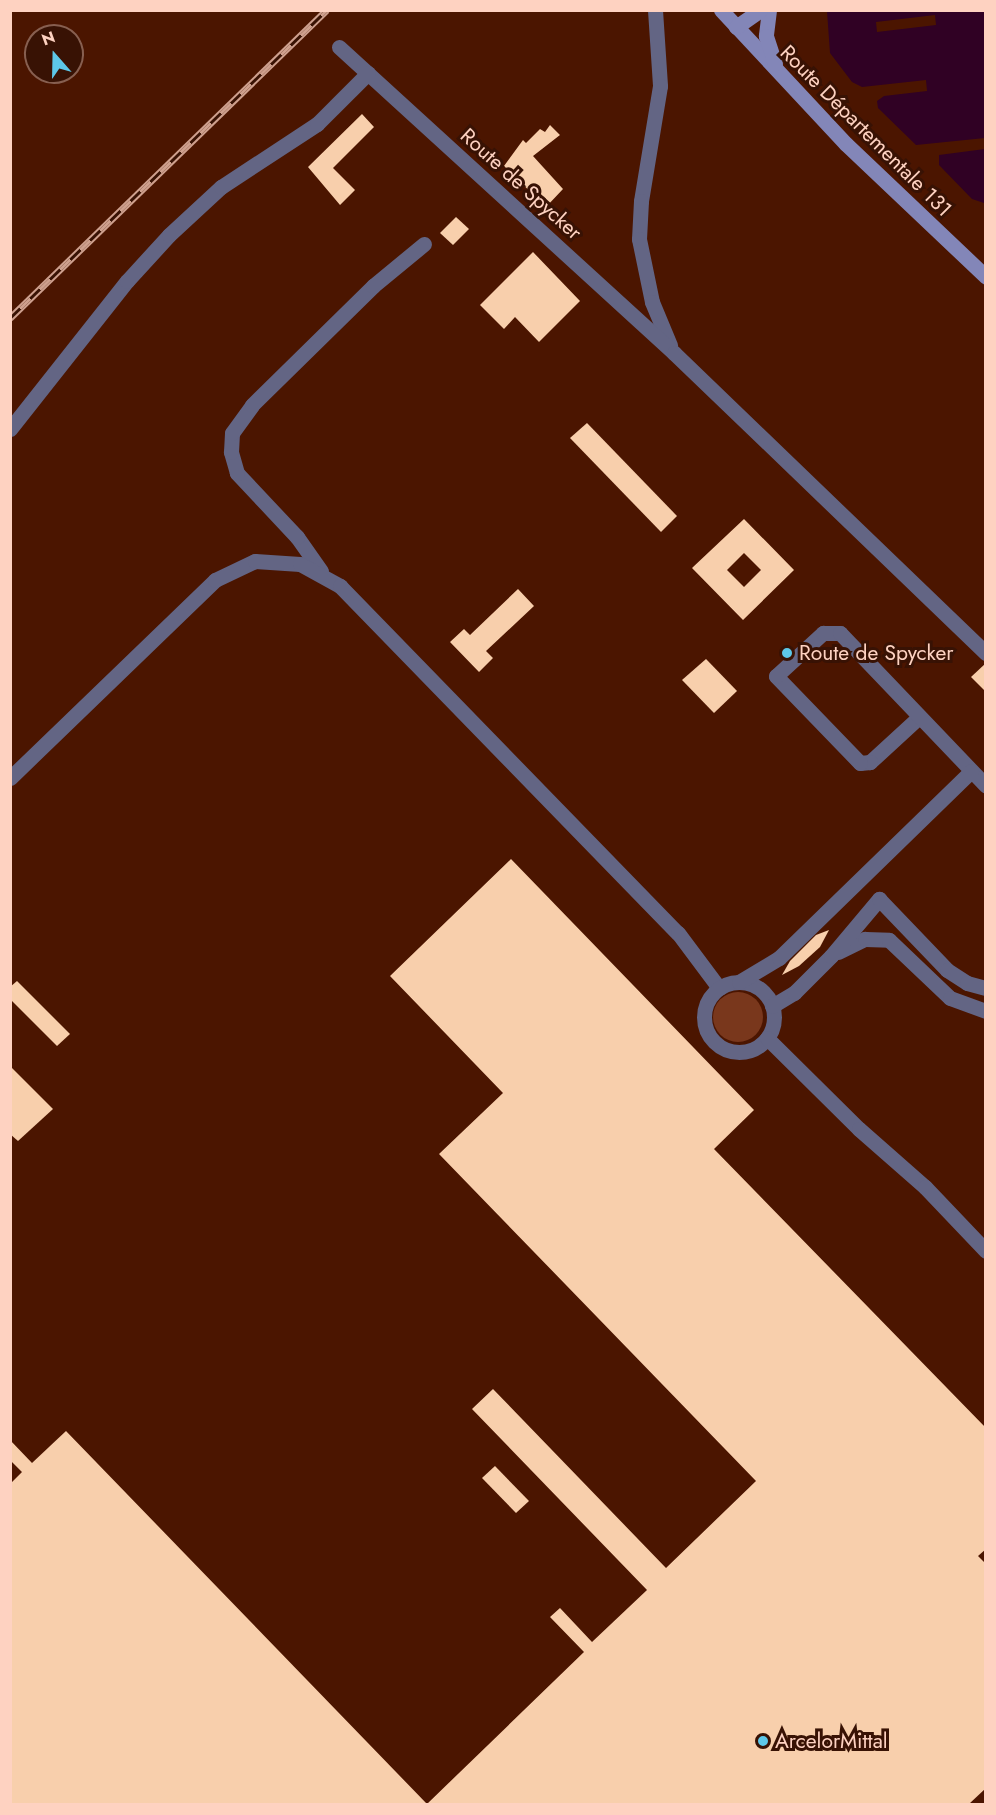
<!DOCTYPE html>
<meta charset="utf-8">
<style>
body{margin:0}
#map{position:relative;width:996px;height:1815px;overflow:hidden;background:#4b1500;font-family:Jost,sans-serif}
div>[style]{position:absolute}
.green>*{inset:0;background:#79371c}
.round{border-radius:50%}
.water>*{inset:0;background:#300124}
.building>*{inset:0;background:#f8cfac}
.street>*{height:15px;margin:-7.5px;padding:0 7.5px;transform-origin:7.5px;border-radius:7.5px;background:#636584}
.street>.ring{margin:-7.5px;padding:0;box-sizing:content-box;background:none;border:15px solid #636584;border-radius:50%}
.secondary>*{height:15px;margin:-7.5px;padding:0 7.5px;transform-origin:7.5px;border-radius:7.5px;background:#8386b8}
.rail>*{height:7px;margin-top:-3.5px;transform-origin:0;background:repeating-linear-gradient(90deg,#381204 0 14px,#cea08e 0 28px);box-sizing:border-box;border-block:2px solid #cea08e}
.dots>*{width:16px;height:16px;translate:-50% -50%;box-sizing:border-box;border:3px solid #381204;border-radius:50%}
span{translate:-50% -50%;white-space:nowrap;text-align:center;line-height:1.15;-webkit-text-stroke:6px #381204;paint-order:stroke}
.street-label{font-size:21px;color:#fed2c1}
.poi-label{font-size:21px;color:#fed2c1}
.left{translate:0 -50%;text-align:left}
.frame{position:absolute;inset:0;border:12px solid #fed2c1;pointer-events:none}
.north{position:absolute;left:24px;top:24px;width:60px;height:60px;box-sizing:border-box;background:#381204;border:2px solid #875f50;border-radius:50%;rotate:340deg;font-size:16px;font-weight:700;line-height:24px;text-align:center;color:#fed2c1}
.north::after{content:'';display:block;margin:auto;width:21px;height:27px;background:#5dc7e8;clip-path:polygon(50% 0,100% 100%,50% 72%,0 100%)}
</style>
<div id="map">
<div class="green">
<div class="round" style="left:713px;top:992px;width:50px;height:50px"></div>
</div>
<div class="water">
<div style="clip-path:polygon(evenodd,827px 11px,985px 11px,985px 138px,916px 145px,878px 108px,877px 101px,884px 96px,927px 91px,926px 80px,862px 87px,852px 82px,830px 53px,827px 11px,935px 15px,936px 25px,877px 32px,876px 22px,935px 15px)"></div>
<div style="clip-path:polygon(985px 149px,986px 203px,984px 203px,972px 199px,939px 165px,939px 155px)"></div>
</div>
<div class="building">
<div style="clip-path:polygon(362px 114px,374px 127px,333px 168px,355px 190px,340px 205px,308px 167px)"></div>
<div style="clip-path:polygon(550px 125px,560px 135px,533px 156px,563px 189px,546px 207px,504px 166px,523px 140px,526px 143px,540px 129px,545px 132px)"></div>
<div style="clip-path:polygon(456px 217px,469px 229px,453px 245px,440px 233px)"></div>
<div style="clip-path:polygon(533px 252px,580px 301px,539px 342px,515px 317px,504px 329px,480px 305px)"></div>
<div style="clip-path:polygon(587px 423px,677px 516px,661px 532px,570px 438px)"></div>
<div style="clip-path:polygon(evenodd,744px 519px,794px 570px,743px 620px,692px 568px,744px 519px,744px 553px,761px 570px,744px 587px,727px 570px,744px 553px)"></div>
<div style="clip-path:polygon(518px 589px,534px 606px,486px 651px,493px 658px,479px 672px,450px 642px,464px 629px,470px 635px)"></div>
<div style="clip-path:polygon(706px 659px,737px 691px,714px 713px,682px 680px)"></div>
<div style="clip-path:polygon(986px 663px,986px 692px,971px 677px)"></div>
<div style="clip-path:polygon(511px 859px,754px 1110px,714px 1149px,986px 1428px,986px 1549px,978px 1556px,986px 1564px,986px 1788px,969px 1804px,10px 1804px,10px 1484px,22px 1472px,10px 1460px,10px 1440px,32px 1463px,66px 1431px,427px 1804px,584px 1652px,550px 1617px,560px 1608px,592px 1642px,647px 1590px,472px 1409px,493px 1389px,666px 1568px,756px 1481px,439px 1154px,503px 1093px,390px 976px)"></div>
<div style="clip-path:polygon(829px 930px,820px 947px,799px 966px,782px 975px,790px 961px,816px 935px)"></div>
<div style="clip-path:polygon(17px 981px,70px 1034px,57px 1046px,10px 999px,10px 987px)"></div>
<div style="clip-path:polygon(10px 1066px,53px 1109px,18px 1141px,10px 1134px)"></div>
<div style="clip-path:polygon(495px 1466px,529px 1501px,516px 1513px,482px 1478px)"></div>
</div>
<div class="street">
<div style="left:655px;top:10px;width:76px;rotate:86.2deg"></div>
<div style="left:660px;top:86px;width:117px;rotate:99.4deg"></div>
<div style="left:641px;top:201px;width:38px;rotate:93deg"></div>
<div style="left:639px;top:239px;width:64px;rotate:78.3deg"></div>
<div style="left:652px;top:302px;width:47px;rotate:67.3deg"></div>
<div style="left:339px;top:47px;width:454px;rotate:42.4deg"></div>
<div style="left:674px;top:353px;width:433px;rotate:43.9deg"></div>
<div style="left:10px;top:429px;width:189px;rotate:-51.7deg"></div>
<div style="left:127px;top:281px;width:62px;rotate:-47.6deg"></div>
<div style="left:169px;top:235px;width:71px;rotate:-42.7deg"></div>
<div style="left:221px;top:187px;width:115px;rotate:-33.3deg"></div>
<div style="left:317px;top:124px;width:72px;rotate:-45deg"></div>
<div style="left:321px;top:571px;width:42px;rotate:-125.2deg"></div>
<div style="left:297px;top:537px;width:88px;rotate:-133.2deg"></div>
<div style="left:237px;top:473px;width:22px;rotate:-106deg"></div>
<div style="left:231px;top:452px;width:19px;rotate:-87deg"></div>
<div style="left:232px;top:433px;width:34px;rotate:-54deg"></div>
<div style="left:252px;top:405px;width:170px;rotate:-44.5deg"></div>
<div style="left:373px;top:286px;width:66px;rotate:-39.5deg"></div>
<div style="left:919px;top:717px;width:67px;rotate:137.4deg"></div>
<div style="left:870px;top:762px;width:10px;rotate:174deg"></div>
<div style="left:860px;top:763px;width:121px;rotate:-134deg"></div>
<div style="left:776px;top:676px;width:64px;rotate:-42.5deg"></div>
<div style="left:823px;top:633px;width:17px"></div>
<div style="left:840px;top:633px;width:211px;rotate:46.3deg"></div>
<div style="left:10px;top:778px;width:285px;rotate:-44deg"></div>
<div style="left:215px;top:580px;width:44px;rotate:-25.4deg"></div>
<div style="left:255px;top:561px;width:45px;rotate:3.8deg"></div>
<div style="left:300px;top:564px;width:46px;rotate:28.8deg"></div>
<div style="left:340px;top:586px;width:484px;rotate:45.8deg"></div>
<div style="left:678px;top:933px;width:69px;rotate:53.3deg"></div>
<div style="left:838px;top:952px;width:30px;rotate:-26deg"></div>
<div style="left:865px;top:939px;width:24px;rotate:2deg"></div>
<div style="left:889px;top:940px;width:84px;rotate:43.6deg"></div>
<div style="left:950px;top:998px;width:38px;rotate:20deg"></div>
<div class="ring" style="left:704px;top:982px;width:55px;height:55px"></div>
<div style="left:739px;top:982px;width:47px;rotate:-31deg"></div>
<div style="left:779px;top:958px;width:268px;rotate:-44.2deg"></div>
<div style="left:772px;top:1006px;width:26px;rotate:-31deg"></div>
<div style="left:794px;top:993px;width:52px;rotate:-45deg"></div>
<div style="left:831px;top:956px;width:75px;rotate:-49.9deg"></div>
<div style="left:879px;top:899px;width:98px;rotate:46.2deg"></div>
<div style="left:947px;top:970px;width:24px;rotate:33deg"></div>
<div style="left:967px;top:983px;width:20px;rotate:15deg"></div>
<div style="left:767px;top:1038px;width:129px;rotate:44.7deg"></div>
<div style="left:859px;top:1129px;width:88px;rotate:41.3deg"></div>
<div style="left:925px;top:1187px;width:88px;rotate:46.4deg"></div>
</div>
<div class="secondary">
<div style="left:721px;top:10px;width:183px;rotate:47deg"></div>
<div style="left:846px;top:144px;width:193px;rotate:43.5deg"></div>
<div style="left:769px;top:10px;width:26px;rotate:97deg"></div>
<div style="left:766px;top:36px;width:29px;rotate:72deg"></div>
<div style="left:736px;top:27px;width:29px;rotate:-35deg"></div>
</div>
<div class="rail">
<div style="left:10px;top:318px;width:442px;rotate:-44.2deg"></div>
</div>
<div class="dots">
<div style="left:787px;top:653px;background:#5dc7e8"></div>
<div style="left:763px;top:1741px;background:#5dc7e8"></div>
</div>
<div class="street-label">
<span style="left:866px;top:131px;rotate:45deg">Route Départementale 131</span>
<span style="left:521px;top:184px;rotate:42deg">Route de Spycker</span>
</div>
<div class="poi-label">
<span class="left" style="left:799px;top:653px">Route de Spycker</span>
<span class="left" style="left:775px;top:1741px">ArcelorMittal</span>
</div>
<div class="frame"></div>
<div class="north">N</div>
</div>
